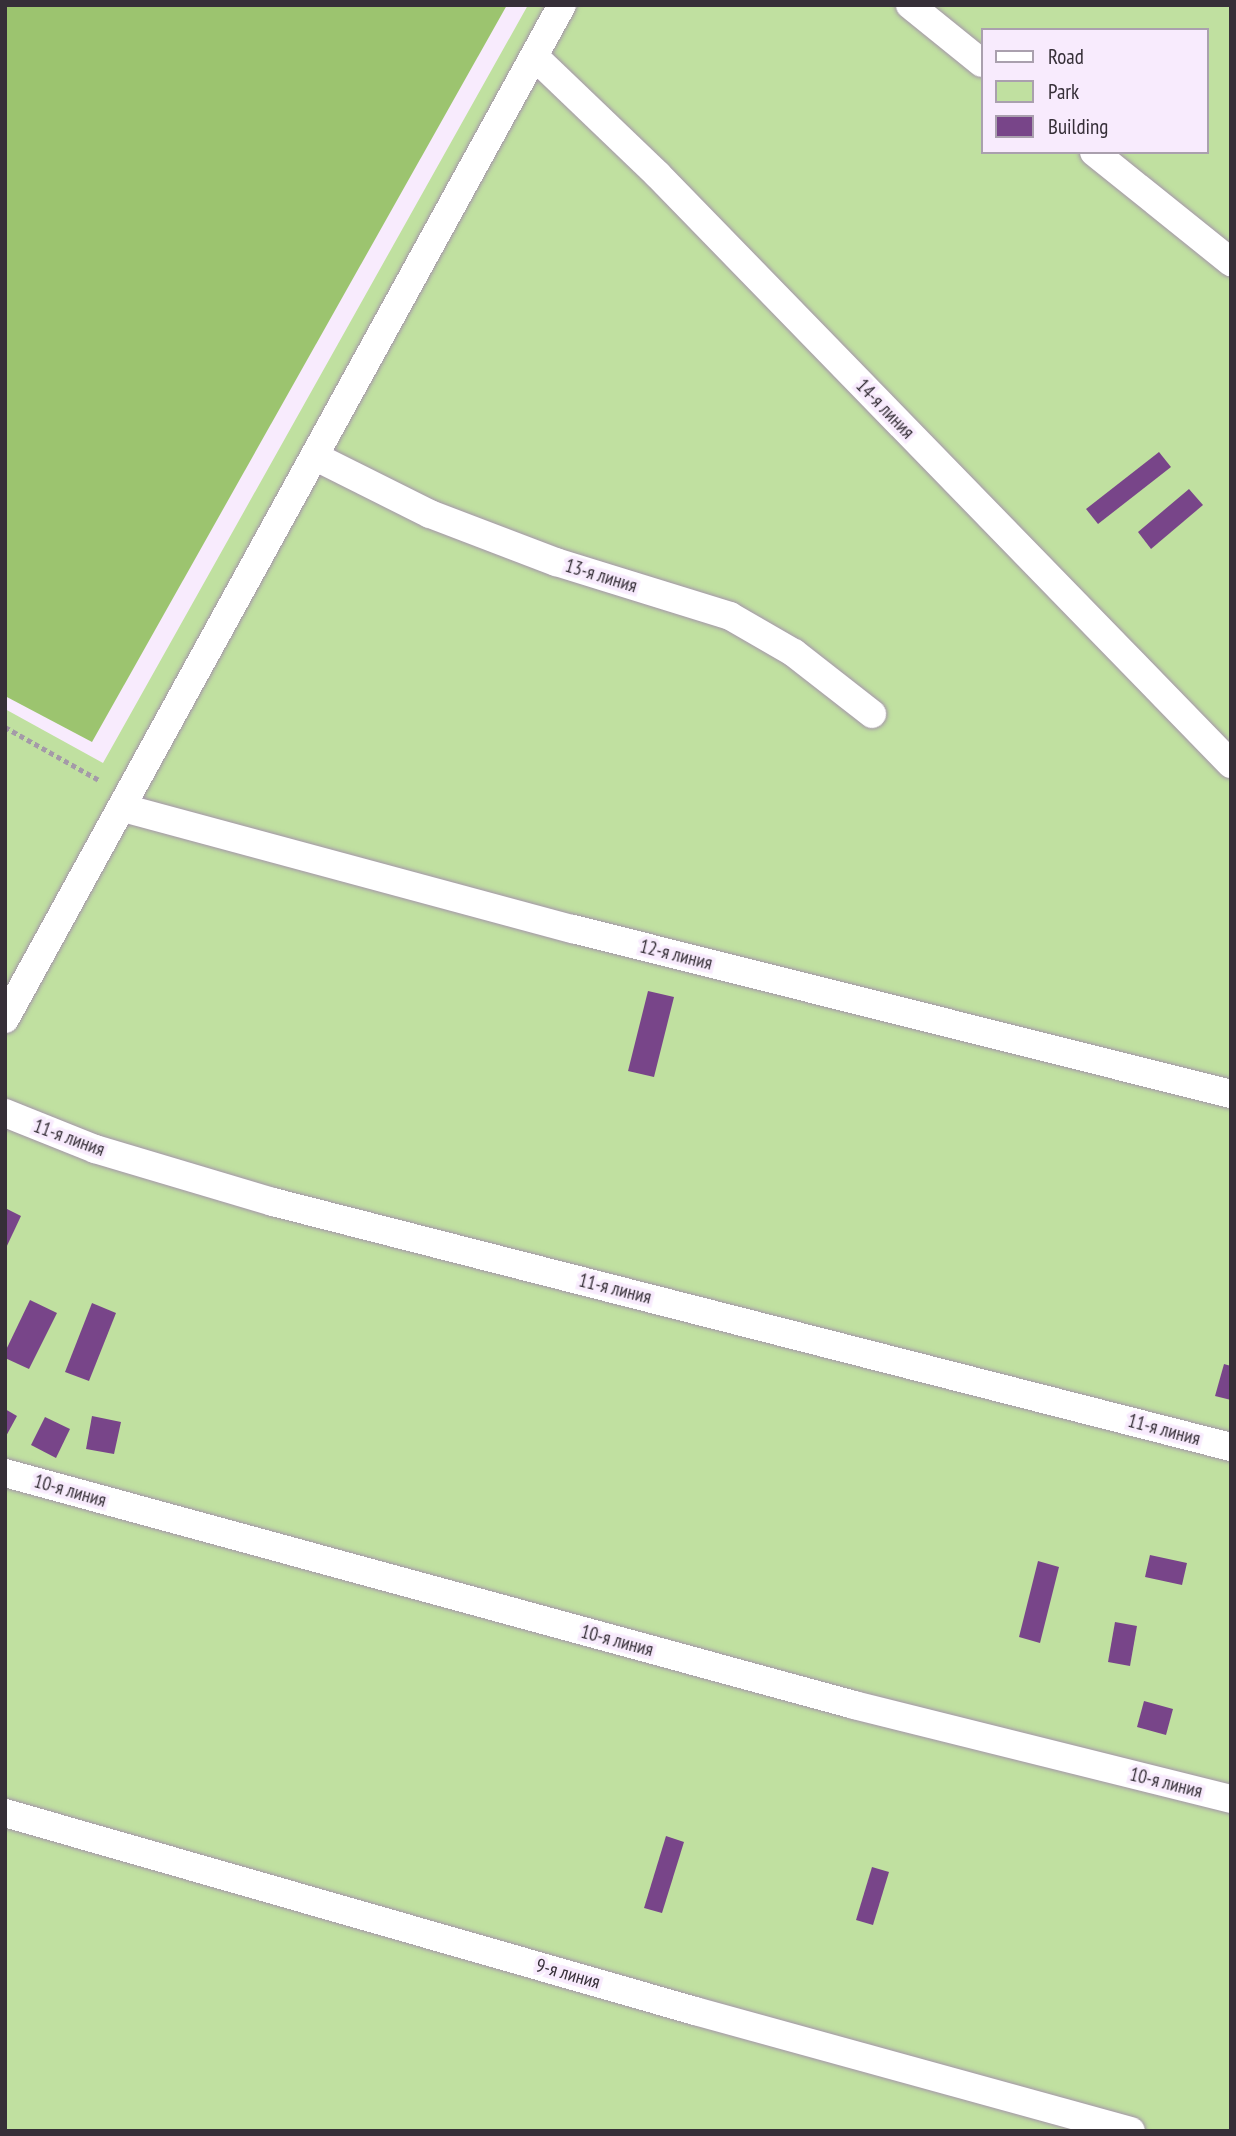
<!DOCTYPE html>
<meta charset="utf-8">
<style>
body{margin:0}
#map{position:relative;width:1236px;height:2136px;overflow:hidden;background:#f8ebfd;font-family:"PT Sans Narrow",sans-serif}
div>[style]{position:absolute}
.green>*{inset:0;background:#c0e0a0}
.forest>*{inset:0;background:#9cc46f}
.building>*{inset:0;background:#784589}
.path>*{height:4.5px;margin-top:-2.25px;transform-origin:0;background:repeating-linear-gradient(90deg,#a49aa8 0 5px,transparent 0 8.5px)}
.roads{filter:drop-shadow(0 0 2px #a494aa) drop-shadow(0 0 2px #a494aa)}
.minor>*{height:28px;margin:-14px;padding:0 14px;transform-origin:14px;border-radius:14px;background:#fff}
span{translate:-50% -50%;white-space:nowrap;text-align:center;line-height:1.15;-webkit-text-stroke:7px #f8ebfd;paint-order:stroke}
.street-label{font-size:19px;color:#362f38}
.frame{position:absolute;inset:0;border:7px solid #362f38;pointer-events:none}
.legend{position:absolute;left:981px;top:28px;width:228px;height:126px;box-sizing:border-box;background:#f8ebfd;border:2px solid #aaa0ae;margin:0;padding:9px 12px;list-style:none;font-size:21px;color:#362f38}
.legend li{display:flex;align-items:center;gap:14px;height:35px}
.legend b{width:35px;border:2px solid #aaa0ae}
</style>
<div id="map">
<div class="green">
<div style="clip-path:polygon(evenodd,528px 5px,1231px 5px,1231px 2131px,5px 2131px,5px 709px,103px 763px,528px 5px,982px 30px,1206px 30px,1206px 152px,982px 152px,982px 30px)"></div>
</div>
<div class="forest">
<div style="clip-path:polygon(5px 5px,507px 5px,92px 742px,5px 696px)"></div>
</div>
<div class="building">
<div style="clip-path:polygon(1159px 452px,1171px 467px,1098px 524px,1086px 509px)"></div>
<div style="clip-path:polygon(1189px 489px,1203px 505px,1151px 549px,1138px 532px)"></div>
<div style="clip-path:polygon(648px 991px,674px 997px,654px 1077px,628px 1071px)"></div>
<div style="clip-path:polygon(5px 1208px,21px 1216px,5px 1250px)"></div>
<div style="clip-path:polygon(30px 1300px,57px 1313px,29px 1369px,5px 1358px,5px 1352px)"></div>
<div style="clip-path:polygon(92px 1303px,116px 1313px,89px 1381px,65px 1372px)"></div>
<div style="clip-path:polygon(1224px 1364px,1231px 1366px,1231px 1400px,1215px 1396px)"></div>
<div style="clip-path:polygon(5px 1409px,17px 1416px,5px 1438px)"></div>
<div style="clip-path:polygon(92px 1416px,121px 1422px,114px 1454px,86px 1449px)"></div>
<div style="clip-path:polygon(45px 1417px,70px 1429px,56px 1458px,31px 1445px)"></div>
<div style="clip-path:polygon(1150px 1555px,1187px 1563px,1182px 1585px,1145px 1577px)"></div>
<div style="clip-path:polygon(1038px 1561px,1059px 1567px,1040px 1643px,1019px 1637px)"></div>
<div style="clip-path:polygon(1115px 1622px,1137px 1626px,1130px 1666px,1108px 1662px)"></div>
<div style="clip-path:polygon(1144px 1701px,1173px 1709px,1166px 1735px,1137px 1727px)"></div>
<div style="clip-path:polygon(666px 1836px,684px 1842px,662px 1913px,644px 1908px)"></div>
<div style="clip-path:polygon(872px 1867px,889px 1872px,873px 1925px,856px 1920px)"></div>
</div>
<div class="path">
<div style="left:5px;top:727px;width:110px;rotate:29.4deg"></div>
</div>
<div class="roads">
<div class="minor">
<div style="left:910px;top:5px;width:92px;rotate:38.9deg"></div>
<div style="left:535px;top:57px;width:169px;rotate:43.8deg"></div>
<div style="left:657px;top:174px;width:823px;rotate:45.79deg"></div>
<div style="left:1094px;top:152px;width:176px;rotate:38.8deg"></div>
<div style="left:316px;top:457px;width:127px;rotate:26.6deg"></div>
<div style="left:430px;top:514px;width:135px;rotate:20.9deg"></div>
<div style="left:556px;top:562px;width:182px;rotate:17.2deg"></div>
<div style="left:730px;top:616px;width:74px;rotate:30deg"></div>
<div style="left:794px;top:653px;width:99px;rotate:38deg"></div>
<div style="left:123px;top:808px;width:466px;rotate:15.1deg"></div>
<div style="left:573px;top:929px;width:678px;rotate:14.08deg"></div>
<div style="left:5px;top:1019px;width:1157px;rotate:-61.22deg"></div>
<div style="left:5px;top:1113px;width:97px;rotate:21.8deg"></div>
<div style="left:95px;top:1149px;width:186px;rotate:16.6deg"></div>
<div style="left:273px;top:1202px;width:989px;rotate:14.35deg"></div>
<div style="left:5px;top:1473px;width:880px;rotate:15.28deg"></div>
<div style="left:854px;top:1705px;width:389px;rotate:14deg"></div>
<div style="left:5px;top:1813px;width:718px;rotate:16.01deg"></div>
<div style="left:695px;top:2011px;width:452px;rotate:15.4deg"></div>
</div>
</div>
<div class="street-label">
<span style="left:885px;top:409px;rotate:46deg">14-я линия</span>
<span style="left:601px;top:576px;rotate:17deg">13-я линия</span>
<span style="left:676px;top:955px;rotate:14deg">12-я линия</span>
<span style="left:69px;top:1138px;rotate:20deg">11-я линия</span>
<span style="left:615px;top:1289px;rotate:14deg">11-я линия</span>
<span style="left:1164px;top:1430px;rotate:15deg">11-я линия</span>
<span style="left:70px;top:1491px;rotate:16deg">10-я линия</span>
<span style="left:617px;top:1641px;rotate:15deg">10-я линия</span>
<span style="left:1166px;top:1783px;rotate:14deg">10-я линия</span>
<span style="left:568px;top:1974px;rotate:16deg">9-я линия</span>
</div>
<div class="frame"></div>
<ul class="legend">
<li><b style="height:9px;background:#fff"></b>Road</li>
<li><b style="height:19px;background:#c0e0a0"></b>Park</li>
<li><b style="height:19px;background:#784589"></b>Building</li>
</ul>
</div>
